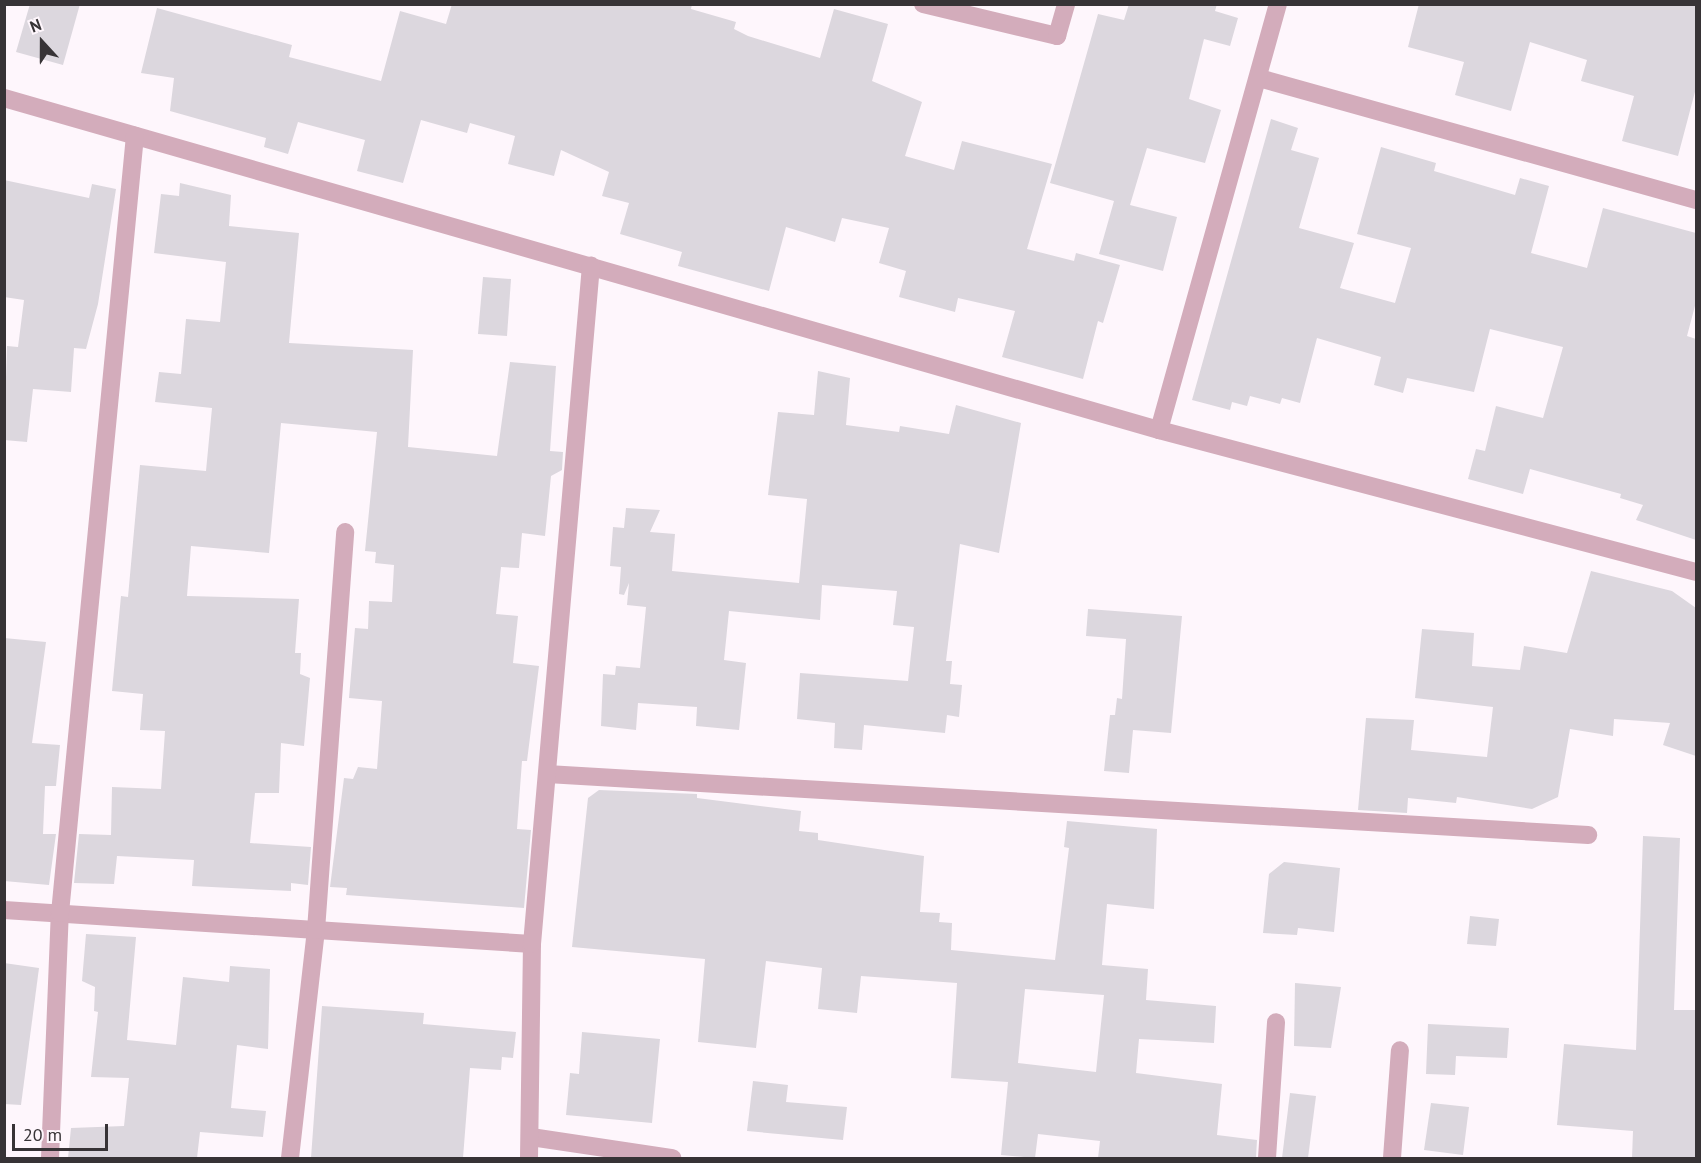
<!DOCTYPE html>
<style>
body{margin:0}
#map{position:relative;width:1701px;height:1163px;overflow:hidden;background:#fef6fc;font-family:"PT Sans",sans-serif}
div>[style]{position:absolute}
.building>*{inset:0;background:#dcd7de}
.minor>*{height:18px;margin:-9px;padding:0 9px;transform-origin:9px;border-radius:9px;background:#d3acbb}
span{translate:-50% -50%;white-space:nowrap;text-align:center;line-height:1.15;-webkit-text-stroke:4.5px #fef6fc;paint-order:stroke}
.frame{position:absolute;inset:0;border:6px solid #373336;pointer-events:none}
.north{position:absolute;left:12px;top:12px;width:60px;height:60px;-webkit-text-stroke:4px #fef6fc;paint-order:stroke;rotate:339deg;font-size:16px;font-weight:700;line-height:24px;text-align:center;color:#373336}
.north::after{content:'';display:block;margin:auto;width:21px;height:27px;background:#373336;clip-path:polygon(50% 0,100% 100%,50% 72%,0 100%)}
.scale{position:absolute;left:12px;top:1124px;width:96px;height:27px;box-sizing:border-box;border:3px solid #373336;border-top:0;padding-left:8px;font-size:18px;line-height:21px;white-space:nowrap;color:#373336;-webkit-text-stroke:4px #fef6fc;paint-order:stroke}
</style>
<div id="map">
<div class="building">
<div style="clip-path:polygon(30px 4px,80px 4px,63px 65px,16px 52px)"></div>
<div style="clip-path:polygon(452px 4px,692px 4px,691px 9px,736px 22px,734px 29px,748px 36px,820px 58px,834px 9px,888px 24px,872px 81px,922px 102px,905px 156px,954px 170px,962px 141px,1052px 164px,1027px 249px,1074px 261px,1076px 253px,1120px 265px,1103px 323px,1098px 321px,1083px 379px,1002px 357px,1015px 311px,958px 298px,955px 312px,899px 297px,906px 271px,879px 263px,889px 228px,842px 218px,835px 242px,786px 227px,769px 291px,678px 266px,682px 252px,620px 234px,629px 203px,602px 196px,609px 172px,561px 150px,554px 176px,508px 164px,515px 136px,470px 123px,467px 133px,421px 120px,403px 183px,357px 171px,365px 140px,298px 122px,288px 154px,264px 147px,266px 138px,170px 111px,174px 78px,141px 73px,157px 8px,292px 45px,289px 57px,381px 81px,400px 11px,446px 24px)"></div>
<div style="clip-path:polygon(1129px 4px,1217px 4px,1215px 11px,1238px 18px,1230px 46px,1204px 39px,1189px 99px,1221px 110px,1205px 163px,1147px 148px,1130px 205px,1177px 217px,1163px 271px,1099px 254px,1114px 201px,1050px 183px,1098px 14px,1124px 20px)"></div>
<div style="clip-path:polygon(1419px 4px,1696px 4px,1696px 88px,1678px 156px,1622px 141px,1634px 96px,1581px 81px,1587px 60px,1530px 42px,1511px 111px,1455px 95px,1464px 62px,1408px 47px)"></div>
<div style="clip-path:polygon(1271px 119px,1298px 128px,1291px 150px,1319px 158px,1299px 228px,1354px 243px,1340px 288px,1395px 303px,1411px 248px,1357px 234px,1381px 147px,1436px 163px,1434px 171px,1515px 195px,1520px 178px,1549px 186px,1531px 253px,1587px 268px,1603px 208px,1696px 233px,1696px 302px,1687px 336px,1696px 339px,1696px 540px,1636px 520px,1643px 505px,1620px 498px,1621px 494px,1530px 469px,1523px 494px,1468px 479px,1476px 449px,1485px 451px,1496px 406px,1543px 418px,1563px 347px,1490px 329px,1474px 392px,1407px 378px,1403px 393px,1374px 385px,1381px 357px,1317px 338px,1300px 403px,1282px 398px,1280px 404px,1250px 396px,1247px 406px,1232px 402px,1230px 410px,1192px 400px)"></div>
<div style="clip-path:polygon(4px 180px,89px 198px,92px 184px,116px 189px,98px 304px,86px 349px,74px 348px,71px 392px,33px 389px,27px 442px,4px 440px,7px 346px,18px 347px,24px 300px,4px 297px)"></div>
<div style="clip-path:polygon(180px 183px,231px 195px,229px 226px,299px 233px,289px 343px,413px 350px,408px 447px,497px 456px,510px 362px,556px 366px,550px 451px,563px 452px,562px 470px,551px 476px,545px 536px,522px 533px,519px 568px,501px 567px,496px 614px,518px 616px,513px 663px,539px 666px,527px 761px,522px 761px,517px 829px,531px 830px,524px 908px,346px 895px,347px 888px,330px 887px,344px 778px,353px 779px,358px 767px,377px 769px,382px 701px,349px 698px,355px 628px,368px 629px,369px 601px,392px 602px,394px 565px,375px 563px,376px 552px,365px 551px,377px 432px,281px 423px,269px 553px,191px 546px,187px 596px,299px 599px,295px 653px,301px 653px,300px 674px,310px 678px,304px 746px,281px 743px,279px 793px,255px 793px,250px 843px,311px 847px,308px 885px,291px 883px,291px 891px,192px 886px,194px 860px,117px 856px,114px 884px,74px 883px,79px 834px,111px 835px,112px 787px,161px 789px,165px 731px,140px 730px,143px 694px,112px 691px,121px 596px,128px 597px,140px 465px,206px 471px,212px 408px,155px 402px,159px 372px,181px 374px,186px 319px,220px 322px,226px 262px,154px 253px,161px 194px,179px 196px)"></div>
<div style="clip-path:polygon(483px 277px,511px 279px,507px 336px,478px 334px)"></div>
<div style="clip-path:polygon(818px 371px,850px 378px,846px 425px,899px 432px,900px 426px,949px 434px,956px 405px,1021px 423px,999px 553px,960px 544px,946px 661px,952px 661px,950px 684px,962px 685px,959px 717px,947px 715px,945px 733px,864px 725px,862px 750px,834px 748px,835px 723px,797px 719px,800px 673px,908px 681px,914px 627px,893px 625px,897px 591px,822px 585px,820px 620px,729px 611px,724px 660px,746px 663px,739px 730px,696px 726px,697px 707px,638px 703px,636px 730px,601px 726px,603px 674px,615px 675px,616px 666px,640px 668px,646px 607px,627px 605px,629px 583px,624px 595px,619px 594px,621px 567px,610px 566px,613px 527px,624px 528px,626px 508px,660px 510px,650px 532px,675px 534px,672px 571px,799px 583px,807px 499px,768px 495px,778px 412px,814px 415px)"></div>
<div style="clip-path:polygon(1591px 571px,1672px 591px,1696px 608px,1696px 756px,1663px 745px,1670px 723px,1614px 719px,1613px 736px,1570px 729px,1558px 797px,1532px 809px,1457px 797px,1456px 803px,1408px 798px,1407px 813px,1358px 810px,1366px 718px,1414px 720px,1411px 750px,1487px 757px,1493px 707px,1415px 698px,1422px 629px,1474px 633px,1472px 666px,1520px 670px,1524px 646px,1567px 653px)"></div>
<div style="clip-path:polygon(1088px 609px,1182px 616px,1171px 733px,1133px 730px,1129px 773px,1104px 771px,1110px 715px,1115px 715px,1117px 698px,1122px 699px,1126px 639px,1086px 636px)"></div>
<div style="clip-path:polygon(4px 638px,46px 642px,32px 743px,60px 745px,56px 786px,45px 786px,43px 834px,56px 834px,49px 885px,4px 881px)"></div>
<div style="clip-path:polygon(evenodd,599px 790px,697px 794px,697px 798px,801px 811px,799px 831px,818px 833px,818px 840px,924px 856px,920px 912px,940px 913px,939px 922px,952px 923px,951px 950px,1055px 960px,1069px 848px,1064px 847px,1067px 821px,1157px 829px,1154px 909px,1107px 904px,1102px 965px,1148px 969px,1146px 1000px,1216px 1006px,1214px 1043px,1139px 1039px,1136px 1073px,1222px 1084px,1217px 1135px,1257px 1140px,1256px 1158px,1098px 1158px,1100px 1141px,1038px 1134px,1035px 1158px,1001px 1155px,1008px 1082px,951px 1078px,957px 983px,861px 976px,857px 1013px,818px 1009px,822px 968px,766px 961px,756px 1048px,698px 1042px,705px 959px,572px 947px,588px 798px,599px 790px,1025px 989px,1104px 995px,1096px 1072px,1018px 1063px,1025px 989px)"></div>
<div style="clip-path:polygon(1643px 836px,1680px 838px,1674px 1010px,1696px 1010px,1696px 1158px,1632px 1158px,1633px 1131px,1557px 1125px,1564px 1044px,1636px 1050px)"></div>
<div style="clip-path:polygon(1284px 862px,1340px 868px,1334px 932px,1298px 928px,1297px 935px,1263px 933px,1269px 874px)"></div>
<div style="clip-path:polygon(1470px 916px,1499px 919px,1496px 946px,1467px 944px)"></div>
<div style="clip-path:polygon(86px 934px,136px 937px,127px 1040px,176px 1045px,183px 977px,229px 982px,230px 966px,270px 969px,268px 1049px,237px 1045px,231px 1108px,266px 1111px,263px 1137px,200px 1132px,197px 1158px,68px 1158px,71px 1128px,124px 1126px,129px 1078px,91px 1077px,98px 1012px,94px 1011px,95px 987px,82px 981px)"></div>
<div style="clip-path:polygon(4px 963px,39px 968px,21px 1105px,4px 1104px)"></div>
<div style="clip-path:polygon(1295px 983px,1341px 987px,1331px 1048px,1294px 1046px)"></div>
<div style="clip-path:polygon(322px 1006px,424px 1013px,423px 1024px,516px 1032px,513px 1058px,502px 1057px,501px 1070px,470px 1068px,463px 1158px,311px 1158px)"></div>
<div style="clip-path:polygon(1428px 1024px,1509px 1028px,1507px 1058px,1456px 1056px,1455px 1075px,1426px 1074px)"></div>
<div style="clip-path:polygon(582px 1032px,660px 1039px,652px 1123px,566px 1115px,570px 1073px,579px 1074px)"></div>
<div style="clip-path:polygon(753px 1081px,788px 1085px,786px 1102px,847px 1107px,843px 1140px,747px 1131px)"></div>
<div style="clip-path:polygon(1290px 1093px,1316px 1096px,1308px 1158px,1282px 1158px)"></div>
<div style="clip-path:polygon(1431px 1103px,1469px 1107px,1463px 1155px,1424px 1150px)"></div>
</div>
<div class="minor">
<div style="left:923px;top:4px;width:138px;rotate:13.4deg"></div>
<div style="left:1057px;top:36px;width:33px;rotate:-74deg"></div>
<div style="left:1259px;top:78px;width:454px;rotate:15.6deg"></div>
<div style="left:4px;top:98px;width:1202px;rotate:16.04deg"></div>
<div style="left:1159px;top:430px;width:555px;rotate:14.81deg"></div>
<div style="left:1159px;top:430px;width:442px;rotate:-74.4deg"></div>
<div style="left:547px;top:774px;width:1043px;rotate:3.35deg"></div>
<div style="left:4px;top:910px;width:529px;rotate:3.68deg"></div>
<div style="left:531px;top:1137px;width:143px;rotate:8.5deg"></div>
<div style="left:50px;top:1158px;width:245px;rotate:-87.7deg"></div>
<div style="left:60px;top:913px;width:781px;rotate:-84.49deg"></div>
<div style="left:290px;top:1158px;width:229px;rotate:-83.5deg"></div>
<div style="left:316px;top:930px;width:399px;rotate:-85.8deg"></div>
<div style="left:529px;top:1158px;width:214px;rotate:-89.2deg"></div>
<div style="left:532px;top:944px;width:681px;rotate:-85.03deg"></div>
<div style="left:1267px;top:1158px;width:136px;rotate:-86.2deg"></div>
<div style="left:1392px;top:1158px;width:108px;rotate:-85.8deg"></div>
</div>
<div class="frame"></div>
<div class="north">N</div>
<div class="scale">20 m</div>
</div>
